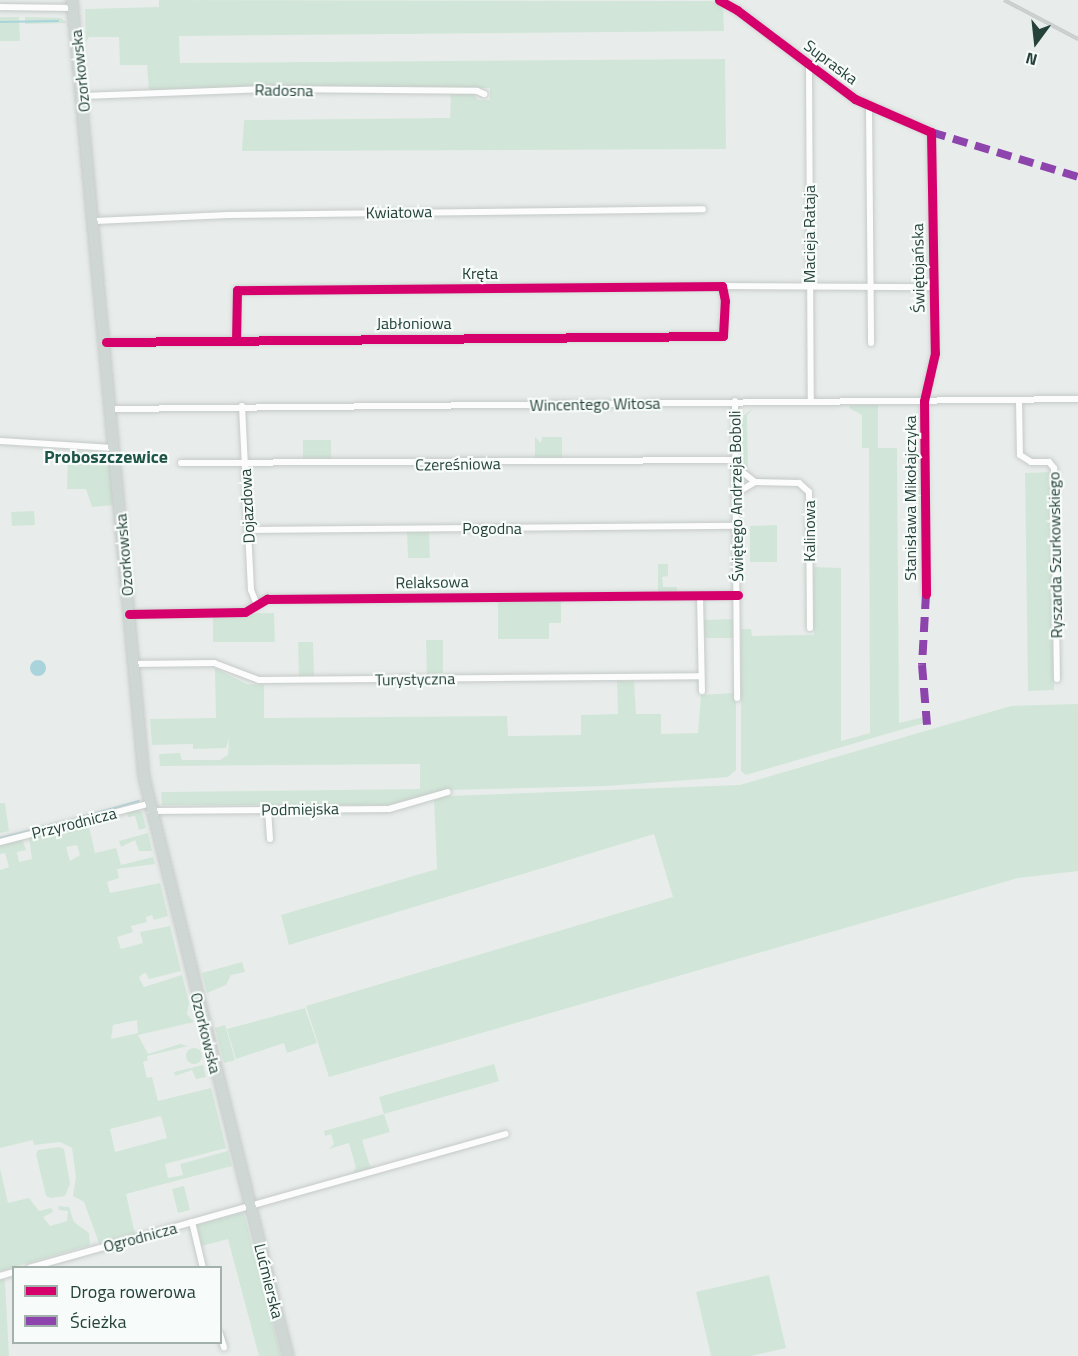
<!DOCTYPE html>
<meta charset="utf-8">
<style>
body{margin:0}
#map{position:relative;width:1078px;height:1356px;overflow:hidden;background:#e8edeb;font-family:"Titillium Web",sans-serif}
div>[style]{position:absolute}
.green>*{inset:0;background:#d1e6d8}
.round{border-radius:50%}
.water>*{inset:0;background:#a9d4db}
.stream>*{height:1.5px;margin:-0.75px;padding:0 0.75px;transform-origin:0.75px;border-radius:0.75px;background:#a9d4db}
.roads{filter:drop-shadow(0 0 2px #c5cac8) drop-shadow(0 0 2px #c5cac8)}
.street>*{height:6px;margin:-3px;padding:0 3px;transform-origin:3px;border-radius:3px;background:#fcfcfc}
.primary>*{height:10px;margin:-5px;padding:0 5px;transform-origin:5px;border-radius:5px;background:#cfd7d5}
.rail>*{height:4px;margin-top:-2px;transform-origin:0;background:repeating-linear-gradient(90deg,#f7fbf9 0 4.5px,#c9cdcc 0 9px);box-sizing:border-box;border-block:2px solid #c9cdcc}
.quiet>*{height:8px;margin-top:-4px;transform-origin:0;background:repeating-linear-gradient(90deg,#8e44ad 0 15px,transparent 0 23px)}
.cycleway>*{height:9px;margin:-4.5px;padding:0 4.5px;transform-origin:4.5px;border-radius:4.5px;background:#d6006c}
span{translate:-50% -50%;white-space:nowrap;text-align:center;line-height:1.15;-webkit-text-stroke:4.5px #f7fbf9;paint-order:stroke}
.street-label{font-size:16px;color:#24423a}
.neighbourhood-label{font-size:18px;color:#1f5548;font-weight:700}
.legend{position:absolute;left:12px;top:1266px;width:210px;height:78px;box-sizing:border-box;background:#f7fbf9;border:2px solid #a3b1ad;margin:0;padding:8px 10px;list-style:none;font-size:18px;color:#24423a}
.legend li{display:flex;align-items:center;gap:12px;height:30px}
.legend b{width:30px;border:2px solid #a3b1ad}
.north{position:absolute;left:1006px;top:12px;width:60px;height:60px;-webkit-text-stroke:4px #f7fbf9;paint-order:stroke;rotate:195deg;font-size:16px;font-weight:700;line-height:24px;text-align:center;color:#24423a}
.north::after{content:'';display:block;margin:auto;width:21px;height:27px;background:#24423a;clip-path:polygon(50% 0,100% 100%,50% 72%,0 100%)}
</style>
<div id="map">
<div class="green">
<div style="clip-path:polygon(159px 0,711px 1px,723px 6px,724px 31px,179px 36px,180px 63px,725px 59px,726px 149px,242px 151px,244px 120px,450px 118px,451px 94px,473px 94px,478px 100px,490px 100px,490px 88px,267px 86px,149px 90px,147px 65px,120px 65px,119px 37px,89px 37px,86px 42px,85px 9px,159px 7px)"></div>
<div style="clip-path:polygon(0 17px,19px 17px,20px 41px,0 41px)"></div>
<div style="clip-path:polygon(25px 17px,61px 18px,67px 23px,25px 24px)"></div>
<div style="clip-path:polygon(850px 405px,878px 405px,878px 448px,897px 448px,899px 723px,924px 717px,924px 723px,746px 775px,741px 771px,741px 629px,751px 629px,752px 636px,814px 635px,814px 567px,841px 568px,841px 741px,870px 733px,869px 448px,862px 448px,862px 415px,849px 408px)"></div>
<div style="clip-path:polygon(753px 409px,747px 415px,748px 472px,754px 478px,797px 479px,760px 480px,754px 479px,742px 468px,740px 428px,744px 415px)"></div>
<div style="clip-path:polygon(535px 437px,541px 443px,542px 437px,562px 437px,562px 458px,535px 458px)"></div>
<div style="clip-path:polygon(303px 440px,331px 440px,331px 460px,303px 460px)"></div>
<div style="clip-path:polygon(71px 451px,109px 454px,113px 505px,92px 507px,86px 489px,67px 489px,68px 453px)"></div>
<div style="clip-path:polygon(1052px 472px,1054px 690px,1028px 691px,1025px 473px)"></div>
<div style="clip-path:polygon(34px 511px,35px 525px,12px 526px,11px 512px)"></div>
<div style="clip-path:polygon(777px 525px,777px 562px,750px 562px,750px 526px)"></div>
<div style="clip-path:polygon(407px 531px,429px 531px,430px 558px,408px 558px)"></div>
<div style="clip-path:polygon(658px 564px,668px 564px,668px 576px,662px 577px,663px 587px,677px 587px,677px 592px,658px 592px)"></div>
<div style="clip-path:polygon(561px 600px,561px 623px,549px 623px,549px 639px,498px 639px,498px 601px)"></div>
<div style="clip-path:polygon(274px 613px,275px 642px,213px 642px,213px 614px)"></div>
<div style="clip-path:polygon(733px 619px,736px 623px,736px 770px,728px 777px,607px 786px,448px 790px,388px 805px,162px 805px,161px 792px,420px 789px,420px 764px,160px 766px,159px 754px,180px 753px,182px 760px,220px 760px,228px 755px,229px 739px,226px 748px,193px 749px,193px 744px,152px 745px,150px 719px,216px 718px,215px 668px,246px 684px,264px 685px,264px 718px,507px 716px,508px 736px,581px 735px,581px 715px,618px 714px,617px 681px,634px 681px,636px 714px,661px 714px,661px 734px,698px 733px,701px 695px,734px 693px,733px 638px,705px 638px,704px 620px)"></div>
<div style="clip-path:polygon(426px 640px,443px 640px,443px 675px,427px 675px)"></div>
<div style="clip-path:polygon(298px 642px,313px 642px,314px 676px,299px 676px)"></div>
<div style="clip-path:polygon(1078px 704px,1078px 871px,1018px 878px,329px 1077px,306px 1006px,673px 897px,654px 834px,289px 945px,281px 915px,437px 869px,434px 800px,448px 796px,740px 785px,1011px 706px)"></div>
<div style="clip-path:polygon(0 803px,5px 803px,9px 831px,0 833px)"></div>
<div style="clip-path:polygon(135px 810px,142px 812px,146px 828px,139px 830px,135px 816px,128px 817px,127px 812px)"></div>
<div style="clip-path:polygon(evenodd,88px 822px,95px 853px,116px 848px,121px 865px,153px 857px,155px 864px,117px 869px,119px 878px,107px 882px,110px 893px,160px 883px,168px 916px,154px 920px,152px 915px,146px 917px,147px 922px,131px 926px,133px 932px,117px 937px,121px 949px,143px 943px,140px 932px,170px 926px,181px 971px,149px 979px,146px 973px,142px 974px,139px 978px,144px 987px,182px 975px,189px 1003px,187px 1014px,194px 1022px,138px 1035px,148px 1054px,180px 1044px,188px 1046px,147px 1056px,148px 1060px,143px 1062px,147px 1078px,152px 1077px,158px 1101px,211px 1088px,226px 1148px,165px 1164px,168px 1178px,183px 1175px,180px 1164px,228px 1151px,232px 1166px,126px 1194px,135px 1234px,99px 1243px,84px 1202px,73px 1196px,76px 1177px,72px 1148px,60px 1142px,34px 1145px,33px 1140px,0 1148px,0 870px,9px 867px,5px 853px,0 854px,0 845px,22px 839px,26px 850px,17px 852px,19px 862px,32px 859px,29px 838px,88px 822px,77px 845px,80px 855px,70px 861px,66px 847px,77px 845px,88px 822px,137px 1020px,138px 1033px,111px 1039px,113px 1025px,137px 1020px,88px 822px,161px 1116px,167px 1138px,115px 1152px,110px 1129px,161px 1116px)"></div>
<div style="clip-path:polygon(148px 833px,152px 851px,139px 851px,135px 840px,121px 847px,119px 841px)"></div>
<div style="clip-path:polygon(242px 962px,245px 972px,231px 975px,226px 985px,207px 993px,202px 973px)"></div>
<div style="clip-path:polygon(305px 1008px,317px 1043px,287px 1053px,284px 1043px,236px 1059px,227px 1029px)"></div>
<div style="clip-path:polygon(225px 1025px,235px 1060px,224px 1063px,215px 1028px)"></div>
<div class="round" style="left:186px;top:1048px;width:16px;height:16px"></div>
<div style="clip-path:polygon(494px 1064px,499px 1081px,384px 1114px,390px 1132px,362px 1140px,370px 1166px,377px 1168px,352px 1175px,356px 1168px,349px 1143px,329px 1149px,334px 1144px,331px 1134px,325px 1136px,324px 1131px,384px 1114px,379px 1097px)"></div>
<div style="clip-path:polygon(203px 1065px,206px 1077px,196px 1079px,192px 1070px,175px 1076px,174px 1072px)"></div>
<div style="clip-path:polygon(59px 1147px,64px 1149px,70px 1184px,65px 1196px,51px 1198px,46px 1196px,36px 1154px,38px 1150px)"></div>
<div style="clip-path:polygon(0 1168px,8px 1203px,29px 1198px,39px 1211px,51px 1208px,53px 1212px,43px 1217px,50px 1226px,67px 1221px,68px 1211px,59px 1210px,58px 1206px,69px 1207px,74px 1222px,89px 1233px,90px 1245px,0 1271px)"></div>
<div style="clip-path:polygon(184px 1186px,190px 1210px,178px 1213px,172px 1189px)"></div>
<div style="clip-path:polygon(241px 1213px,244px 1214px,281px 1356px,259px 1356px,228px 1239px,202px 1246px,197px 1225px)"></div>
<div style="clip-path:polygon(769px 1275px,786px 1348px,751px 1356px,711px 1356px,696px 1292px)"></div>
<div style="clip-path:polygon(4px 1279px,5px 1283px,9px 1356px,0 1356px,0 1280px)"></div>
</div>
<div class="water">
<div class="round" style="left:30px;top:660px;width:16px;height:16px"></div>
</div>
<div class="stream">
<div style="left:0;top:22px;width:58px;rotate:-1deg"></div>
<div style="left:79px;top:818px;width:62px;rotate:-15.8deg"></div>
<div style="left:41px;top:827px;width:31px;rotate:-13deg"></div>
<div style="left:0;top:838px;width:37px;rotate:-14deg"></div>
</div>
<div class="roads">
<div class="street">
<div style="left:719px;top:0;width:21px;rotate:29deg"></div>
<div style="left:737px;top:10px;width:148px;rotate:37deg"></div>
<div style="left:855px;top:99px;width:83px;rotate:23.5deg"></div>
<div style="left:931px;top:132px;width:221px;rotate:89deg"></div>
<div style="left:935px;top:353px;width:49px;rotate:102.9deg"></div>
<div style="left:924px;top:401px;width:193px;rotate:89.4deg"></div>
<div style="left:0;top:7px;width:73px;rotate:0.8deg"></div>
<div style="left:809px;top:66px;width:335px;rotate:89.7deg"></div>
<div style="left:83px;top:96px;width:184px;rotate:-2.2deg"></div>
<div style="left:267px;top:89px;width:210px;rotate:0.5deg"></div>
<div style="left:477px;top:91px;width:8px;rotate:23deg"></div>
<div style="left:869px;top:107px;width:236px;rotate:89.5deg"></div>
<div style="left:95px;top:221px;width:133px;rotate:-2.6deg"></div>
<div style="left:228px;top:215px;width:475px;rotate:-0.7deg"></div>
<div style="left:722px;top:286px;width:212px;rotate:0.3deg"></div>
<div style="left:106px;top:342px;width:617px;rotate:-0.56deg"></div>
<div style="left:723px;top:336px;width:35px;rotate:-87deg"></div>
<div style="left:725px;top:301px;width:15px;rotate:-101deg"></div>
<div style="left:722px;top:286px;width:485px;rotate:179.5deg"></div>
<div style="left:237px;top:290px;width:50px;rotate:91.1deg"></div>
<div style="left:1019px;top:400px;width:55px;rotate:89deg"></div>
<div style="left:1020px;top:455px;width:13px;rotate:32deg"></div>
<div style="left:1031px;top:462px;width:18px"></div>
<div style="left:1049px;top:462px;width:8px;rotate:50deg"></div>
<div style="left:1054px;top:468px;width:211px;rotate:89.2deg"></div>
<div style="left:735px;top:401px;width:297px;rotate:89.6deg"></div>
<div style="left:242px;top:406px;width:184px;rotate:87.2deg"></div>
<div style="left:251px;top:590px;width:16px;rotate:68deg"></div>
<div style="left:112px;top:409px;width:966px;rotate:-0.59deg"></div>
<div style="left:0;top:441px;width:114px;rotate:3.5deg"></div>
<div style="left:181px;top:463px;width:555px;rotate:-0.31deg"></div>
<div style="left:736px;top:467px;width:24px;rotate:38deg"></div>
<div style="left:755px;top:482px;width:44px;rotate:1.3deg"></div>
<div style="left:799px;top:483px;width:13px;rotate:42deg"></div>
<div style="left:809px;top:492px;width:136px;rotate:89.6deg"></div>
<div style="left:735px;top:494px;width:23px;rotate:-31deg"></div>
<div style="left:249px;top:530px;width:487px;rotate:-0.5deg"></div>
<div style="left:700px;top:596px;width:95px;rotate:88.8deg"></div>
<div style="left:129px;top:614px;width:116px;rotate:-1deg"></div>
<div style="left:245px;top:612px;width:26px;rotate:-31deg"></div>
<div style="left:267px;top:599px;width:471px;rotate:-0.5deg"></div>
<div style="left:133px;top:664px;width:81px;rotate:-0.7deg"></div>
<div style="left:214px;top:663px;width:48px;rotate:20.7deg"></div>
<div style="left:259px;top:680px;width:441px;rotate:-0.5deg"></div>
<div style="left:268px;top:810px;width:29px;rotate:86deg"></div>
<div style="left:150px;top:811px;width:239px;rotate:-0.5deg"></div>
<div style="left:389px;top:809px;width:61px;rotate:-16.1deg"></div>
<div style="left:0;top:842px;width:153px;rotate:-14.4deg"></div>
<div style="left:192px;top:1222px;width:47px;rotate:76.6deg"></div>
<div style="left:29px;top:1268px;width:495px;rotate:-15.7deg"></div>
<div style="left:0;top:1276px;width:15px;rotate:-16deg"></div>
<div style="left:220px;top:1334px;width:14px;rotate:73deg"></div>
</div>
<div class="primary">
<div style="left:72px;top:0;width:780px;rotate:84.71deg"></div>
<div style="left:144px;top:777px;width:597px;rotate:76.03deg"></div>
</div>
</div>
<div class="rail">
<div style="left:1004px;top:0;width:84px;rotate:27.8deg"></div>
</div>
<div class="quiet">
<div style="left:931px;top:132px;width:154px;rotate:17deg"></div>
<div style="left:926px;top:594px;width:71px;rotate:93.2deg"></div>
<div style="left:922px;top:665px;width:60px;rotate:85.2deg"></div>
</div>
<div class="cycleway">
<div style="left:719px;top:0;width:21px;rotate:29deg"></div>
<div style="left:737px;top:10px;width:148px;rotate:37deg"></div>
<div style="left:855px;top:99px;width:83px;rotate:23.5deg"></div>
<div style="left:931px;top:132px;width:221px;rotate:89deg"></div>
<div style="left:935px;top:353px;width:49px;rotate:102.9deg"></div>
<div style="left:924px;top:401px;width:193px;rotate:89.4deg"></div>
<div style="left:106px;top:342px;width:617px;rotate:-0.56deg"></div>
<div style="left:723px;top:336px;width:35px;rotate:-87deg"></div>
<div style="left:725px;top:301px;width:15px;rotate:-101deg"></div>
<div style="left:722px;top:286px;width:485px;rotate:179.5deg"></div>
<div style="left:237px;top:290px;width:50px;rotate:91.1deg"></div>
<div style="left:129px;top:614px;width:116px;rotate:-1deg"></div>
<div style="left:245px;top:612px;width:26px;rotate:-31deg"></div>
<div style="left:267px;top:599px;width:471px;rotate:-0.5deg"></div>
</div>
<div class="street-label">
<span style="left:831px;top:62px;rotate:37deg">Supraska</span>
<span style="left:80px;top:71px;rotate:-96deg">Ozorkowska</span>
<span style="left:284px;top:90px;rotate:1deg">Radosna</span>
<span style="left:399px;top:212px;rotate:-1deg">Kwiatowa</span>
<span style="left:809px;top:234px;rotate:-90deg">Macieja Rataja</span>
<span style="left:918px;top:268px;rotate:-91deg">Świętojańska</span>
<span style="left:480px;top:273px">Kręta</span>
<span style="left:414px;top:323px">Jabłoniowa</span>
<span style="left:595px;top:404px;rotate:-1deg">Wincentego Witosa</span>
<span style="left:458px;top:464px;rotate:-1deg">Czereśniowa</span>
<span style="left:736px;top:496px;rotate:-91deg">Świętego Andrzeja Boboli</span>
<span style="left:910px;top:498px;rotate:-90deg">Stanisława Mikołajczyka</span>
<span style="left:247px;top:506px;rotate:-93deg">Dojazdowa</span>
<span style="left:492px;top:528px">Pogodna</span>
<span style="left:809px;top:531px;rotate:-90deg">Kalinowa</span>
<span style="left:124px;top:555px;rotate:-95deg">Ozorkowska</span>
<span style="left:1055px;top:555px;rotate:-91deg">Ryszarda Szurkowskiego</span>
<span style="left:432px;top:582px;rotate:-1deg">Relaksowa</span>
<span style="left:415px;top:679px;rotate:-1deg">Turystyczna</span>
<span style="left:300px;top:809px;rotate:-1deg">Podmiejska</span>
<span style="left:74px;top:823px;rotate:-14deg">Przyrodnicza</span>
<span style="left:206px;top:1033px;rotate:76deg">Ozorkowska</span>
<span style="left:140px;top:1237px;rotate:-15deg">Ogrodnicza</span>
<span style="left:269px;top:1281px;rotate:76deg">Lućmierska</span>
</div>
<div class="neighbourhood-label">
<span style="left:106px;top:457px">Proboszczewice</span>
</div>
<ul class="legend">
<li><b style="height:8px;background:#d6006c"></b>Droga rowerowa</li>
<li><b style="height:8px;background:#8e44ad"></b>Ścieżka</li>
</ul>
<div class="north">N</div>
</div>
